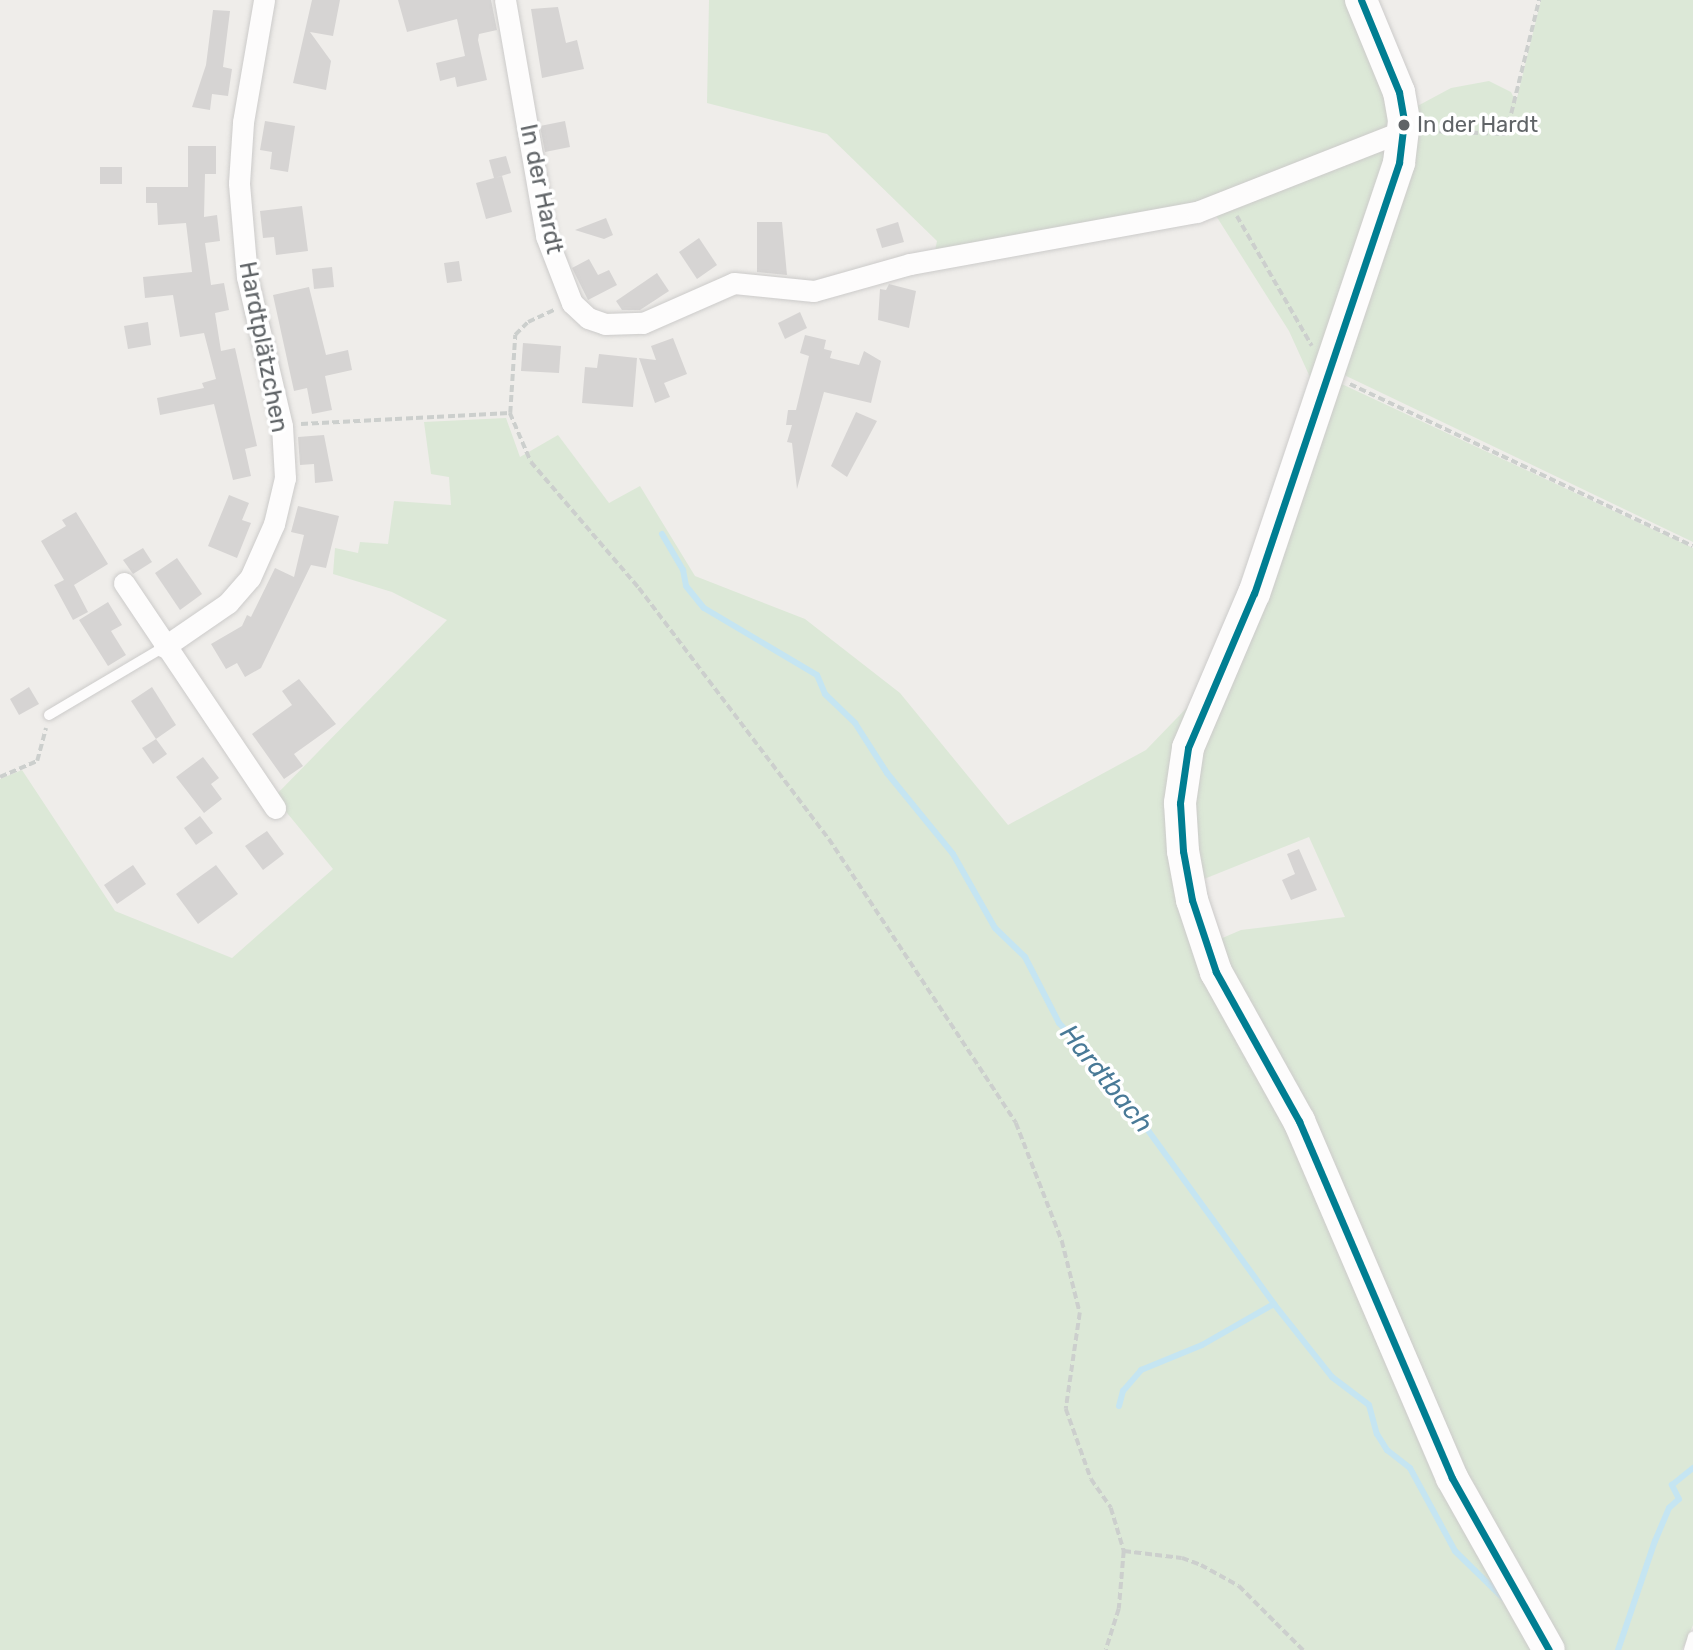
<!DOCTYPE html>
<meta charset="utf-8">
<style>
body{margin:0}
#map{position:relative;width:1693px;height:1650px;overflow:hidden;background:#efedea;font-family:Rubik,sans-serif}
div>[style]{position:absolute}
.green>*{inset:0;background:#dce8d7}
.stream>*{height:6px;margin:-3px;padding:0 3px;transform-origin:3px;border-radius:3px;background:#c5e5f2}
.building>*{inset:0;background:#d6d4d3}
.path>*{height:3.5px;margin-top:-1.75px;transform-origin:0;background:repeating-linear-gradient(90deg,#cccfcd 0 7px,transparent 0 10.5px)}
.roads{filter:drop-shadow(0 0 2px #cccbca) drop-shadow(0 0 2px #cccbca)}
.service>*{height:10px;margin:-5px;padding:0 5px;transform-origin:5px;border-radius:5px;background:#fdfcfc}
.minor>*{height:21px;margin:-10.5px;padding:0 10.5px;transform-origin:10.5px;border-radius:10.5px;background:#fdfcfc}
.secondary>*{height:32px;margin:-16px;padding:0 16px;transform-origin:16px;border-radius:16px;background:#fdfcfc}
.bus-1>*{height:7px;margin:-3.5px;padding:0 3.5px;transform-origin:3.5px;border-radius:3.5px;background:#007e92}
.dots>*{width:19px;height:19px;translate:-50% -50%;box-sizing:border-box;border:4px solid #fff;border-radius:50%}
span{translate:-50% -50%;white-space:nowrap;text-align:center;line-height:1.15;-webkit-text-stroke:7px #fff;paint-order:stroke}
.bus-label{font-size:22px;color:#606467}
.left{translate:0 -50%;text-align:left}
.street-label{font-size:24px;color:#606467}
.water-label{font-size:26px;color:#497a97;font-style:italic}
</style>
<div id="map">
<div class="green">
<div style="clip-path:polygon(709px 0,1350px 0,1397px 126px,1229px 197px,934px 256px,937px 241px,827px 134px,707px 103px)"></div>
<div style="clip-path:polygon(1541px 0,1693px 0,1693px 542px,1340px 373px,1410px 110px,1451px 88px,1489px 81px,1511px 92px,1516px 102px)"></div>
<div style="clip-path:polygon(1395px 138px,1314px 386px,1289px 331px,1213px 211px)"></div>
<div style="clip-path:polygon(1331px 379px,1693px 548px,1693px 1625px,1682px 1650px,0 1650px,0 779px,22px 770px,115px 911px,232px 958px,333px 869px,274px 797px,447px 620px,392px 592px,333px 574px,335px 548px,358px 553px,360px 542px,388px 544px,394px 501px,451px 505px,449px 477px,431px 474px,424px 422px,506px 418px,520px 457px,558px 435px,609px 503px,640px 486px,695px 576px,805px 619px,900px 693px,1008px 825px,1146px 750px,1203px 691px,1180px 749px,1199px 948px,1241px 930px,1345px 917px,1309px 837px,1199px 881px,1191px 775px)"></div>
</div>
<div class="stream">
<div style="left:662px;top:534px;width:42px;rotate:59.7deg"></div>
<div style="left:683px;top:570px;width:16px;rotate:79deg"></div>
<div style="left:686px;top:586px;width:28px;rotate:51deg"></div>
<div style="left:704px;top:608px;width:131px;rotate:30.7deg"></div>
<div style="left:817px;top:675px;width:21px;rotate:67deg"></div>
<div style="left:825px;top:694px;width:42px;rotate:44deg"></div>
<div style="left:855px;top:723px;width:59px;rotate:57.4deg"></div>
<div style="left:887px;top:773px;width:104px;rotate:50.8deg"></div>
<div style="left:953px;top:854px;width:85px;rotate:60.4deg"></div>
<div style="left:995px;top:928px;width:42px;rotate:44deg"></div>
<div style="left:1025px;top:957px;width:74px;rotate:62.7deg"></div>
<div style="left:1059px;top:1023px;width:62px;rotate:45.7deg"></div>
<div style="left:1102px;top:1067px;width:293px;rotate:54deg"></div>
<div style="left:1274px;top:1304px;width:93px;rotate:51.5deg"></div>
<div style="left:1332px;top:1377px;width:46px;rotate:37.1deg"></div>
<div style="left:1369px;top:1405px;width:30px;rotate:75deg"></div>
<div style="left:1377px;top:1434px;width:19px;rotate:58deg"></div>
<div style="left:1387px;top:1450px;width:29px;rotate:38deg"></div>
<div style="left:1410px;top:1468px;width:94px;rotate:61.5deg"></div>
<div style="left:1455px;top:1551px;width:67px;rotate:44.4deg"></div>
<div style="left:1119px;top:1406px;width:16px;rotate:-75deg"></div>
<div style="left:1123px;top:1391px;width:28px;rotate:-49deg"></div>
<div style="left:1141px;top:1370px;width:66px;rotate:-22.3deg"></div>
<div style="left:1202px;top:1345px;width:83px;rotate:-29.7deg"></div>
<div style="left:1618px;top:1650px;width:115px;rotate:-71.3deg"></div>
<div style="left:1655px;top:1541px;width:36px;rotate:-67deg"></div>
<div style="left:1669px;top:1508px;width:13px;rotate:-42deg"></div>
<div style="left:1679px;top:1499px;width:16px;rotate:-117deg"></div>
<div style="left:1672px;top:1485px;width:27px;rotate:-39deg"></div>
</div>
<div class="building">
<div style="clip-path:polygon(312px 0,340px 0,333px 36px,310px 32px,331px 61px,326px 90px,293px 83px)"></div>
<div style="clip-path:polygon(398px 0,491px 0,497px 30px,479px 34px,478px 40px,487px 80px,457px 87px,455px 77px,440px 81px,436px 63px,465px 56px,457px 19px,407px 32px)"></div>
<div style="clip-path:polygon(558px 7px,566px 43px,577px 40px,584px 69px,542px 78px,531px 9px)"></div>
<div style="clip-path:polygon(213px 10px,230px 11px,223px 67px,232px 69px,228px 96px,212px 94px,210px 110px,192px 107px,206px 65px)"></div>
<div style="clip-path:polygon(265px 121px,295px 126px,288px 172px,270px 169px,272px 152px,260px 150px)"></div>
<div style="clip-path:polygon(565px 121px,570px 147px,545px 152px,540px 126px)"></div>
<div style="clip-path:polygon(188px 146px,216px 146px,216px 174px,205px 174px,204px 217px,217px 215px,220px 241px,205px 243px,211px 285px,224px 283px,229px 310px,215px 313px,221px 351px,235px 348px,257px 446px,245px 449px,251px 476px,233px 480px,214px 404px,160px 415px,157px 398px,204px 388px,202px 383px,216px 379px,204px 333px,180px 337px,173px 295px,145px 298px,143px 277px,192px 272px,186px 223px,158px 225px,157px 203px,146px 203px,146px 187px,188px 187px)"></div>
<div style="clip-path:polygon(506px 156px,511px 173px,495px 178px,502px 176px,512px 212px,486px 219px,476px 183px,494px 178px,489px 160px)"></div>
<div style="clip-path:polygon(100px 167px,122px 167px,122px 184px,100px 184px)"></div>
<div style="clip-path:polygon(302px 206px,308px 251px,276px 255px,274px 237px,263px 238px,260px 211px)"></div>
<div style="clip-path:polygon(606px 218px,613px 235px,604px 239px,575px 230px)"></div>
<div style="clip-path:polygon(757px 222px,782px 222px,787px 275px,757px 272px)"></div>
<div style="clip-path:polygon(898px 222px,904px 242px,882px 248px,876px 229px)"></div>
<div style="clip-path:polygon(699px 238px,717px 265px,697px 279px,679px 252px)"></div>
<div style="clip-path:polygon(589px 259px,598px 275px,609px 270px,617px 285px,588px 300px,572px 268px)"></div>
<div style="clip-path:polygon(459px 261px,462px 281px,447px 283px,444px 263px)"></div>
<div style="clip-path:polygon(332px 267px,334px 287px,314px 289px,312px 269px)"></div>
<div style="clip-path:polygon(657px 273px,669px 291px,640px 310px,622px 310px,616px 301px)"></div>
<div style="clip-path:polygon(889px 284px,916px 291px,909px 328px,878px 320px,880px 289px,886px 290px)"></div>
<div style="clip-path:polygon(309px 287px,326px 355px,348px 350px,352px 370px,325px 376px,332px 410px,312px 414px,307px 388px,294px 391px,273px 295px)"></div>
<div style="clip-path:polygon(800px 312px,807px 328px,785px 339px,778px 323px)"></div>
<div style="clip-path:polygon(148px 322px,151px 345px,128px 349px,124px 326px)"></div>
<div style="clip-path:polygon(805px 335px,826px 340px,824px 349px,832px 351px,830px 358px,859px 365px,864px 351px,881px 361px,871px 403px,824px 392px,797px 489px,792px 443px,787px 442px,792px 425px,786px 425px,788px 410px,796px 410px,809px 356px,800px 353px)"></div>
<div style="clip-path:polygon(673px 338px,687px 374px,664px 383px,670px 397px,655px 403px,639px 358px,656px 360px,651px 346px)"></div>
<div style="clip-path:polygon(523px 343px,561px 346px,559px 373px,521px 371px)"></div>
<div style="clip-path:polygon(599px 354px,637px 358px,633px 407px,582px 403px,585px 367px,597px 368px)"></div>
<div style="clip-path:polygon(856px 412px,877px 421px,847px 477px,831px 466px)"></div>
<div style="clip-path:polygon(324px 435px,333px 481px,315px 483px,314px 464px,300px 465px,298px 437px)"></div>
<div style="clip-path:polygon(229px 495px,249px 503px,242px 520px,251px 523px,237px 558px,208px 546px)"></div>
<div style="clip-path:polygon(298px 506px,339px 516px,326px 568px,311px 565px,261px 668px,245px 677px,237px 663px,226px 669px,211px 644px,242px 626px,247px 615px,251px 617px,275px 568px,294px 577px,304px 535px,291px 532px)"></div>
<div style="clip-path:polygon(76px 512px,108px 564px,74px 585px,88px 612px,73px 620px,54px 585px,64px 580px,41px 541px,66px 526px,62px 520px)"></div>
<div style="clip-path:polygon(143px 548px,152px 562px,133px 574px,123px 560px)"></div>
<div style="clip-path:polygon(177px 558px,202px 594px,180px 610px,155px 573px)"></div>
<div style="clip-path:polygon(108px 602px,122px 625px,111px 631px,126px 655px,108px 666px,79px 620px)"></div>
<div style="clip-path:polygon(299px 679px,336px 724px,294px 754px,303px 766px,284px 779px,252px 734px,292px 705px,282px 691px)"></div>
<div style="clip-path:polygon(29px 687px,39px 704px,19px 715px,10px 699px)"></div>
<div style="clip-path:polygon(152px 687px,176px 725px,156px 739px,131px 701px)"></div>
<div style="clip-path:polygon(156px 739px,167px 754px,153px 764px,142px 748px)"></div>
<div style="clip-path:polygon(203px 757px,219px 778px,211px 784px,222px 799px,204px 813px,176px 777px)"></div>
<div style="clip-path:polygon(200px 816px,213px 833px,196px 845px,184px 828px)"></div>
<div style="clip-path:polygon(267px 831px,284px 854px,263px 870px,245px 846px)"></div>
<div style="clip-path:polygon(1299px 849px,1317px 890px,1291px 900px,1282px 880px,1295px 874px,1287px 854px)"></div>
<div style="clip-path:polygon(133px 865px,146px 884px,117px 904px,104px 885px)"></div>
<div style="clip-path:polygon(216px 865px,238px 894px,198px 924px,176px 894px)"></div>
</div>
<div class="path">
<div style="left:1429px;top:131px;width:77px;rotate:2.2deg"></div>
<div style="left:1506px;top:134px;width:138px;rotate:-76.2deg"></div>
<div style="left:1237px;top:216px;width:150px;rotate:60deg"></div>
<div style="left:1350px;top:384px;width:379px;rotate:25.3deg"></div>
<div style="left:510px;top:413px;width:53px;rotate:66.8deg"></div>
<div style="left:531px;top:462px;width:166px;rotate:49.4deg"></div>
<div style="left:639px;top:588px;width:315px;rotate:52.9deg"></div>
<div style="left:829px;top:839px;width:340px;rotate:56.6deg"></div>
<div style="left:1016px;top:1123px;width:127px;rotate:68.7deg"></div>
<div style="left:1062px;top:1241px;width:74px;rotate:76deg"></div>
<div style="left:1080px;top:1313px;width:97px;rotate:98.3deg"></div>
<div style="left:1066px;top:1409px;width:74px;rotate:70.3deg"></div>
<div style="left:1091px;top:1479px;width:35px;rotate:55deg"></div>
<div style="left:1111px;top:1508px;width:45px;rotate:73.2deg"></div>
<div style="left:1124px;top:1551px;width:58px;rotate:94.9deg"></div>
<div style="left:1119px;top:1609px;width:43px;rotate:107.6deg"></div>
<div style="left:301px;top:424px;width:209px;rotate:-3deg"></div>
<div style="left:510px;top:413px;width:78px;rotate:-86.3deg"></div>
<div style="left:515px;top:335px;width:18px;rotate:-45deg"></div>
<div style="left:528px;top:322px;width:29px;rotate:-25deg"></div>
<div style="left:0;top:777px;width:40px;rotate:-23.4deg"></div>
<div style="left:37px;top:761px;width:34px;rotate:-75deg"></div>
<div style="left:1124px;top:1551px;width:58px;rotate:6.9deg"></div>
<div style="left:1182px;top:1558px;width:20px;rotate:20deg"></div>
<div style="left:1201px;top:1565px;width:43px;rotate:28.9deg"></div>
<div style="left:1239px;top:1586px;width:91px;rotate:45deg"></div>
</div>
<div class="roads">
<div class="service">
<div style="left:49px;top:715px;width:134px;rotate:-30.6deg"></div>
<div style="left:1689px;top:1650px;width:14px;rotate:-73deg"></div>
</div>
<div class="minor">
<div style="left:505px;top:0;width:240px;rotate:80.1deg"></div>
<div style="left:546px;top:236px;width:72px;rotate:68.8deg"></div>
<div style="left:572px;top:303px;width:22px;rotate:43deg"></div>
<div style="left:588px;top:318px;width:18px;rotate:19deg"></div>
<div style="left:605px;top:324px;width:38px;rotate:-2deg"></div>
<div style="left:643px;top:323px;width:99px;rotate:-23.7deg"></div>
<div style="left:734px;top:283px;width:80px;rotate:5.7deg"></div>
<div style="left:814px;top:291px;width:100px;rotate:-15.7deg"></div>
<div style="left:910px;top:264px;width:292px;rotate:-10.3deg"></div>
<div style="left:1197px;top:212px;width:221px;rotate:-21.5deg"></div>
<div style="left:124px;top:583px;width:271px;rotate:56.1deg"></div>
<div style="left:164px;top:647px;width:78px;rotate:-34.5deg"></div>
<div style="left:228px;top:603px;width:33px;rotate:-49deg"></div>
<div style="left:250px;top:578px;width:59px;rotate:-66deg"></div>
<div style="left:274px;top:524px;width:47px;rotate:-76.6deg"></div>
<div style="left:285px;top:478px;width:52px;rotate:-93.3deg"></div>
<div style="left:282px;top:426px;width:153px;rotate:-103.2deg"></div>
<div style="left:247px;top:277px;width:94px;rotate:-94.9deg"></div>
<div style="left:239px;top:183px;width:61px;rotate:-86.2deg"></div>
<div style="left:243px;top:122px;width:124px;rotate:-80.2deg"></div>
</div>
<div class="secondary">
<div style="left:1361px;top:0;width:100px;rotate:67.6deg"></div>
<div style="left:1399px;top:92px;width:29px;rotate:80deg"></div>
<div style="left:1404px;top:121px;width:42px;rotate:96.8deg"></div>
<div style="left:1399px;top:163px;width:454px;rotate:108.6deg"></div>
<div style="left:1254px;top:593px;width:168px;rotate:113.1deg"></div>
<div style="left:1188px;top:748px;width:56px;rotate:98.3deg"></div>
<div style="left:1180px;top:803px;width:48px;rotate:86.4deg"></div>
<div style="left:1183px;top:851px;width:50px;rotate:79.6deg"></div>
<div style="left:1192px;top:900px;width:76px;rotate:71.6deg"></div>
<div style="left:1216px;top:972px;width:171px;rotate:60.9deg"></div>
<div style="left:1299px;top:1121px;width:388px;rotate:66.8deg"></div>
<div style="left:1452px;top:1478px;width:197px;rotate:60.6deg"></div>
</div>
</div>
<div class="bus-1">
<div style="left:1361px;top:0;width:100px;rotate:67.6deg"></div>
<div style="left:1399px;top:92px;width:29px;rotate:80deg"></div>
<div style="left:1404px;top:121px;width:42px;rotate:96.8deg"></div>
<div style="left:1399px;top:163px;width:454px;rotate:108.6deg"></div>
<div style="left:1254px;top:593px;width:168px;rotate:113.1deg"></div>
<div style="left:1188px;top:748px;width:56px;rotate:98.3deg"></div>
<div style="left:1180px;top:803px;width:48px;rotate:86.4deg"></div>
<div style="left:1183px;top:851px;width:50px;rotate:79.6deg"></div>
<div style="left:1192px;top:900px;width:76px;rotate:71.6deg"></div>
<div style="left:1216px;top:972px;width:171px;rotate:60.9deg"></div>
<div style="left:1299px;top:1121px;width:388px;rotate:66.8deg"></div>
<div style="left:1452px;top:1478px;width:197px;rotate:60.6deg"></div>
</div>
<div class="dots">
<div style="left:1404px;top:125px;background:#606467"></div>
</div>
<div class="bus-label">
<span class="left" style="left:1417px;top:125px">In der Hardt</span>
</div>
<div class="street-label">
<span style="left:541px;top:189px;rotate:78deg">In der Hardt</span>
<span style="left:263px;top:347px;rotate:79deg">Hardtplätzchen</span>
</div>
<div class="water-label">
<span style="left:1106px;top:1079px;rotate:51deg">Hardtbach</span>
</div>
</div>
